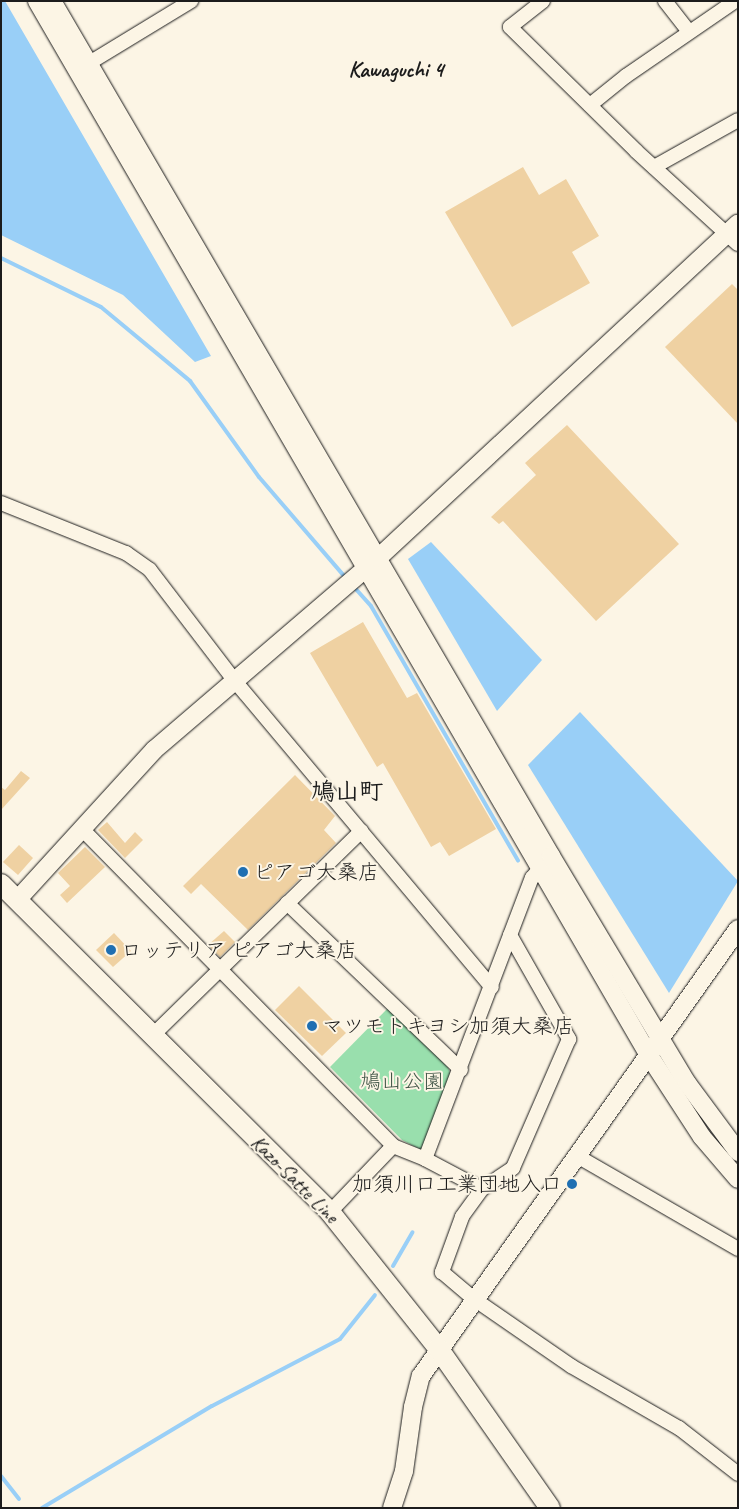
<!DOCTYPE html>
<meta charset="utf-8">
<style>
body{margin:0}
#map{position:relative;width:739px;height:1509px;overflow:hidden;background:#fcf5e5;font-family:Caveat,"Klee One",sans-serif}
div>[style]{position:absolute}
.green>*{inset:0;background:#99dfad}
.water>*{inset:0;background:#99cff7}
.stream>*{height:4px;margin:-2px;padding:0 2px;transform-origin:2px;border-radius:2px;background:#99cff7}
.building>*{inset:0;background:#efd1a2}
.roads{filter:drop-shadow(0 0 1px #1c1c1c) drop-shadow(0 0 1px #1c1c1c)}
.minor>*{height:14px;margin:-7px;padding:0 7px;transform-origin:7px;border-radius:7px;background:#fcf5e5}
.tertiary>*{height:18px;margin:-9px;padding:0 9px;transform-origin:9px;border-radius:9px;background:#fcf5e5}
.secondary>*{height:20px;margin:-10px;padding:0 10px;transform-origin:10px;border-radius:10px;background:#fcf5e5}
.dots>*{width:14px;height:14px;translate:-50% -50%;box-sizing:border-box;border:2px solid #fcf5e5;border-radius:50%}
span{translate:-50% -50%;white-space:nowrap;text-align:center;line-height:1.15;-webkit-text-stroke:4px #fcf5e5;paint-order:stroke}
.poi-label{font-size:21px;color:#1c1c1c}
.left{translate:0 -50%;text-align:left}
.right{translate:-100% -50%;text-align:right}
.park-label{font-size:21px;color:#425648}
.street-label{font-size:21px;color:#1c1c1c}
.neighbourhood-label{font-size:22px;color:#1c1c1c;font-weight:700}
.quarter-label{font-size:24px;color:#1c1c1c;font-weight:700}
.frame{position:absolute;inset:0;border:2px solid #1c1c1c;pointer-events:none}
</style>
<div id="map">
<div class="green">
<div style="clip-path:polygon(388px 1008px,448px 1067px,451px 1075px,421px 1150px,402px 1140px,330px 1067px)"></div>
</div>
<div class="water">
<div style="clip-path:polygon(1px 1px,5px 1px,211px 356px,195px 362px,123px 295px,1px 235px)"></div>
<div style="clip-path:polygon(431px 542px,542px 660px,497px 711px,408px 559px)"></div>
<div style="clip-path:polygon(580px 712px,738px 881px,669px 993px,528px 765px)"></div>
</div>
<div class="stream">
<div style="left:1px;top:258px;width:111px;rotate:26.1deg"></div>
<div style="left:101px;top:307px;width:116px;rotate:39.7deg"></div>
<div style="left:190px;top:381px;width:118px;rotate:54.3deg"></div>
<div style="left:259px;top:477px;width:133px;rotate:49.3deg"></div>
<div style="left:354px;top:587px;width:25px;rotate:48deg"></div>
<div style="left:371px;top:606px;width:294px;rotate:60deg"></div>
<div style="left:393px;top:1266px;width:39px;rotate:-60deg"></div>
<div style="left:1px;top:1476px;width:29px;rotate:52deg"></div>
<div style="left:42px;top:1508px;width:198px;rotate:-31deg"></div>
<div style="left:212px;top:1406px;width:144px;rotate:-27.6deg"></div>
<div style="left:340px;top:1339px;width:56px;rotate:-51.5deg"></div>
</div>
<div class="building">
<div style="clip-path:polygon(523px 167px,539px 195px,566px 179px,599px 236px,572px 252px,590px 283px,512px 327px,445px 212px)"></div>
<div style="clip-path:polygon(732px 284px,738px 290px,738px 424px,665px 347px)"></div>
<div style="clip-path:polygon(567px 425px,679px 544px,596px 621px,503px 521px,499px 524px,491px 517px,536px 475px,525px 463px)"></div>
<div style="clip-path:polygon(363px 622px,407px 698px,417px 693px,496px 829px,449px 856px,440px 842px,431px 847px,383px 763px,377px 767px,310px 653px)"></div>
<div style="clip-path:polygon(21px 771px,30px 778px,1px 810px,1px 787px,5px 790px)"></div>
<div style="clip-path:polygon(295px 775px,335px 816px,324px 830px,336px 843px,248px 930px,201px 884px,191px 894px,183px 886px)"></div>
<div style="clip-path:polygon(107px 822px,125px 843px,135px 832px,143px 840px,125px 858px,98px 830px)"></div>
<div style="clip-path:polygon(19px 845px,33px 858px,18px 875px,3px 862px)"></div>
<div style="clip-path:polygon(85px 847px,105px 867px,67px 903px,60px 895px,70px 886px,58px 873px)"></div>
<div style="clip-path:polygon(224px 931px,235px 942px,220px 957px,208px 945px)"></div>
<div style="clip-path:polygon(114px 933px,131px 951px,113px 967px,96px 950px)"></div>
<div style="clip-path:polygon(299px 986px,346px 1033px,322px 1056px,275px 1010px)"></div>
</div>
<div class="roads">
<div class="minor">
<div style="left:543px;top:1px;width:42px;rotate:141.8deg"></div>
<div style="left:510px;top:27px;width:177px;rotate:44.5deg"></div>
<div style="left:636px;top:151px;width:138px;rotate:42.4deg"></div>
<div style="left:665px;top:1px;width:39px;rotate:52deg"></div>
<div style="left:81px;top:68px;width:129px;rotate:-31.3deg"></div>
<div style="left:590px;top:105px;width:46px;rotate:-38.9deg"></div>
<div style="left:626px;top:76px;width:132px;rotate:-34.5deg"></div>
<div style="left:654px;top:167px;width:96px;rotate:-29.2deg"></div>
<div style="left:1px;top:503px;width:135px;rotate:21.8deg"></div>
<div style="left:126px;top:553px;width:29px;rotate:35deg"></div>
<div style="left:150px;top:570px;width:138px;rotate:52.6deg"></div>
<div style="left:234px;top:680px;width:401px;rotate:50deg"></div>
<div style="left:81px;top:828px;width:445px;rotate:45.5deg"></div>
<div style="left:393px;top:1146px;width:35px;rotate:22deg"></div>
<div style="left:425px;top:1159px;width:301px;rotate:-69.2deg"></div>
<div style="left:532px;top:878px;width:21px;rotate:-51deg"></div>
<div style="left:287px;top:903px;width:241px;rotate:43.8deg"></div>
<div style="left:510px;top:935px;width:120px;rotate:60.4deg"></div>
<div style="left:569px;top:1039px;width:141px;rotate:113.5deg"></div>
<div style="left:513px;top:1168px;width:37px;rotate:146deg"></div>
<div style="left:482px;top:1189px;width:34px;rotate:126deg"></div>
<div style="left:462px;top:1217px;width:59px;rotate:110deg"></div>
<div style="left:442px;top:1272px;width:42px;rotate:40.2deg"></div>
<div style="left:474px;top:1299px;width:118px;rotate:34.6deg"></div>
<div style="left:571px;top:1366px;width:125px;rotate:29.9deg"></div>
<div style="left:679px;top:1428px;width:75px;rotate:37.9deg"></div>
<div style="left:152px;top:1036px;width:293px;rotate:-44.4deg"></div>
<div style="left:577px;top:1156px;width:186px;rotate:30deg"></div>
<div style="left:425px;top:1159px;width:64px;rotate:27.8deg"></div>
<div style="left:330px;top:1212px;width:91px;rotate:-46.3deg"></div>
</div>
<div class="tertiary">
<div style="left:37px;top:1px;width:1221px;rotate:59.87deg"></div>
<div style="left:650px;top:1057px;width:95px;rotate:57deg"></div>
<div style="left:702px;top:1137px;width:55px;rotate:49.4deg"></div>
<div style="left:52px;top:1px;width:990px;rotate:59.73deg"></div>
<div style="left:551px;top:856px;width:265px;rotate:59.1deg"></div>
<div style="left:687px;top:1083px;width:86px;rotate:53.5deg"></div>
<div style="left:18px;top:899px;width:202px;rotate:-47.6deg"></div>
<div style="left:154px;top:750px;width:295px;rotate:-40.6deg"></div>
<div style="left:378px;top:558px;width:491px;rotate:-42.9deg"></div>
<div style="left:392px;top:1508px;width:39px;rotate:-72deg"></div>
<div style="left:404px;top:1471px;width:65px;rotate:-82deg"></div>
<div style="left:413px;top:1407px;width:32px;rotate:-76deg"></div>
<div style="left:421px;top:1376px;width:548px;rotate:-54.66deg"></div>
</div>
<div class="secondary">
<div style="left:1px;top:884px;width:465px;rotate:44.9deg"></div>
<div style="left:330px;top:1212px;width:174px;rotate:51.5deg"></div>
<div style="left:438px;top:1348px;width:195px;rotate:55deg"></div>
</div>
</div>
<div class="dots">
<div style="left:243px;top:872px;background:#1f6fb2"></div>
<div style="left:111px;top:950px;background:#1f6fb2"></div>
<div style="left:312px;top:1026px;background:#1f6fb2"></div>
<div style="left:572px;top:1184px;background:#1f6fb2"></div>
</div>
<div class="poi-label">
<span class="left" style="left:253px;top:872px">ピアゴ大桑店</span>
<span class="left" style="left:121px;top:950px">ロッテリア ピアゴ大桑店</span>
<span class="left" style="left:322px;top:1026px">マツモトキヨシ加須大桑店</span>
<span class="right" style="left:562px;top:1184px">加須川口工業団地入口</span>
</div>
<div class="park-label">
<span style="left:402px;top:1081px">鳩山公園</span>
</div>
<div class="street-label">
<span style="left:295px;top:1179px;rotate:45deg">Kazo-Satte Line</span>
</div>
<div class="neighbourhood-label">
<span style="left:396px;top:71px">Kawaguchi 4</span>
</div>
<div class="quarter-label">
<span style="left:347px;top:792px">鳩山町</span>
</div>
<div class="frame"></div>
</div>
